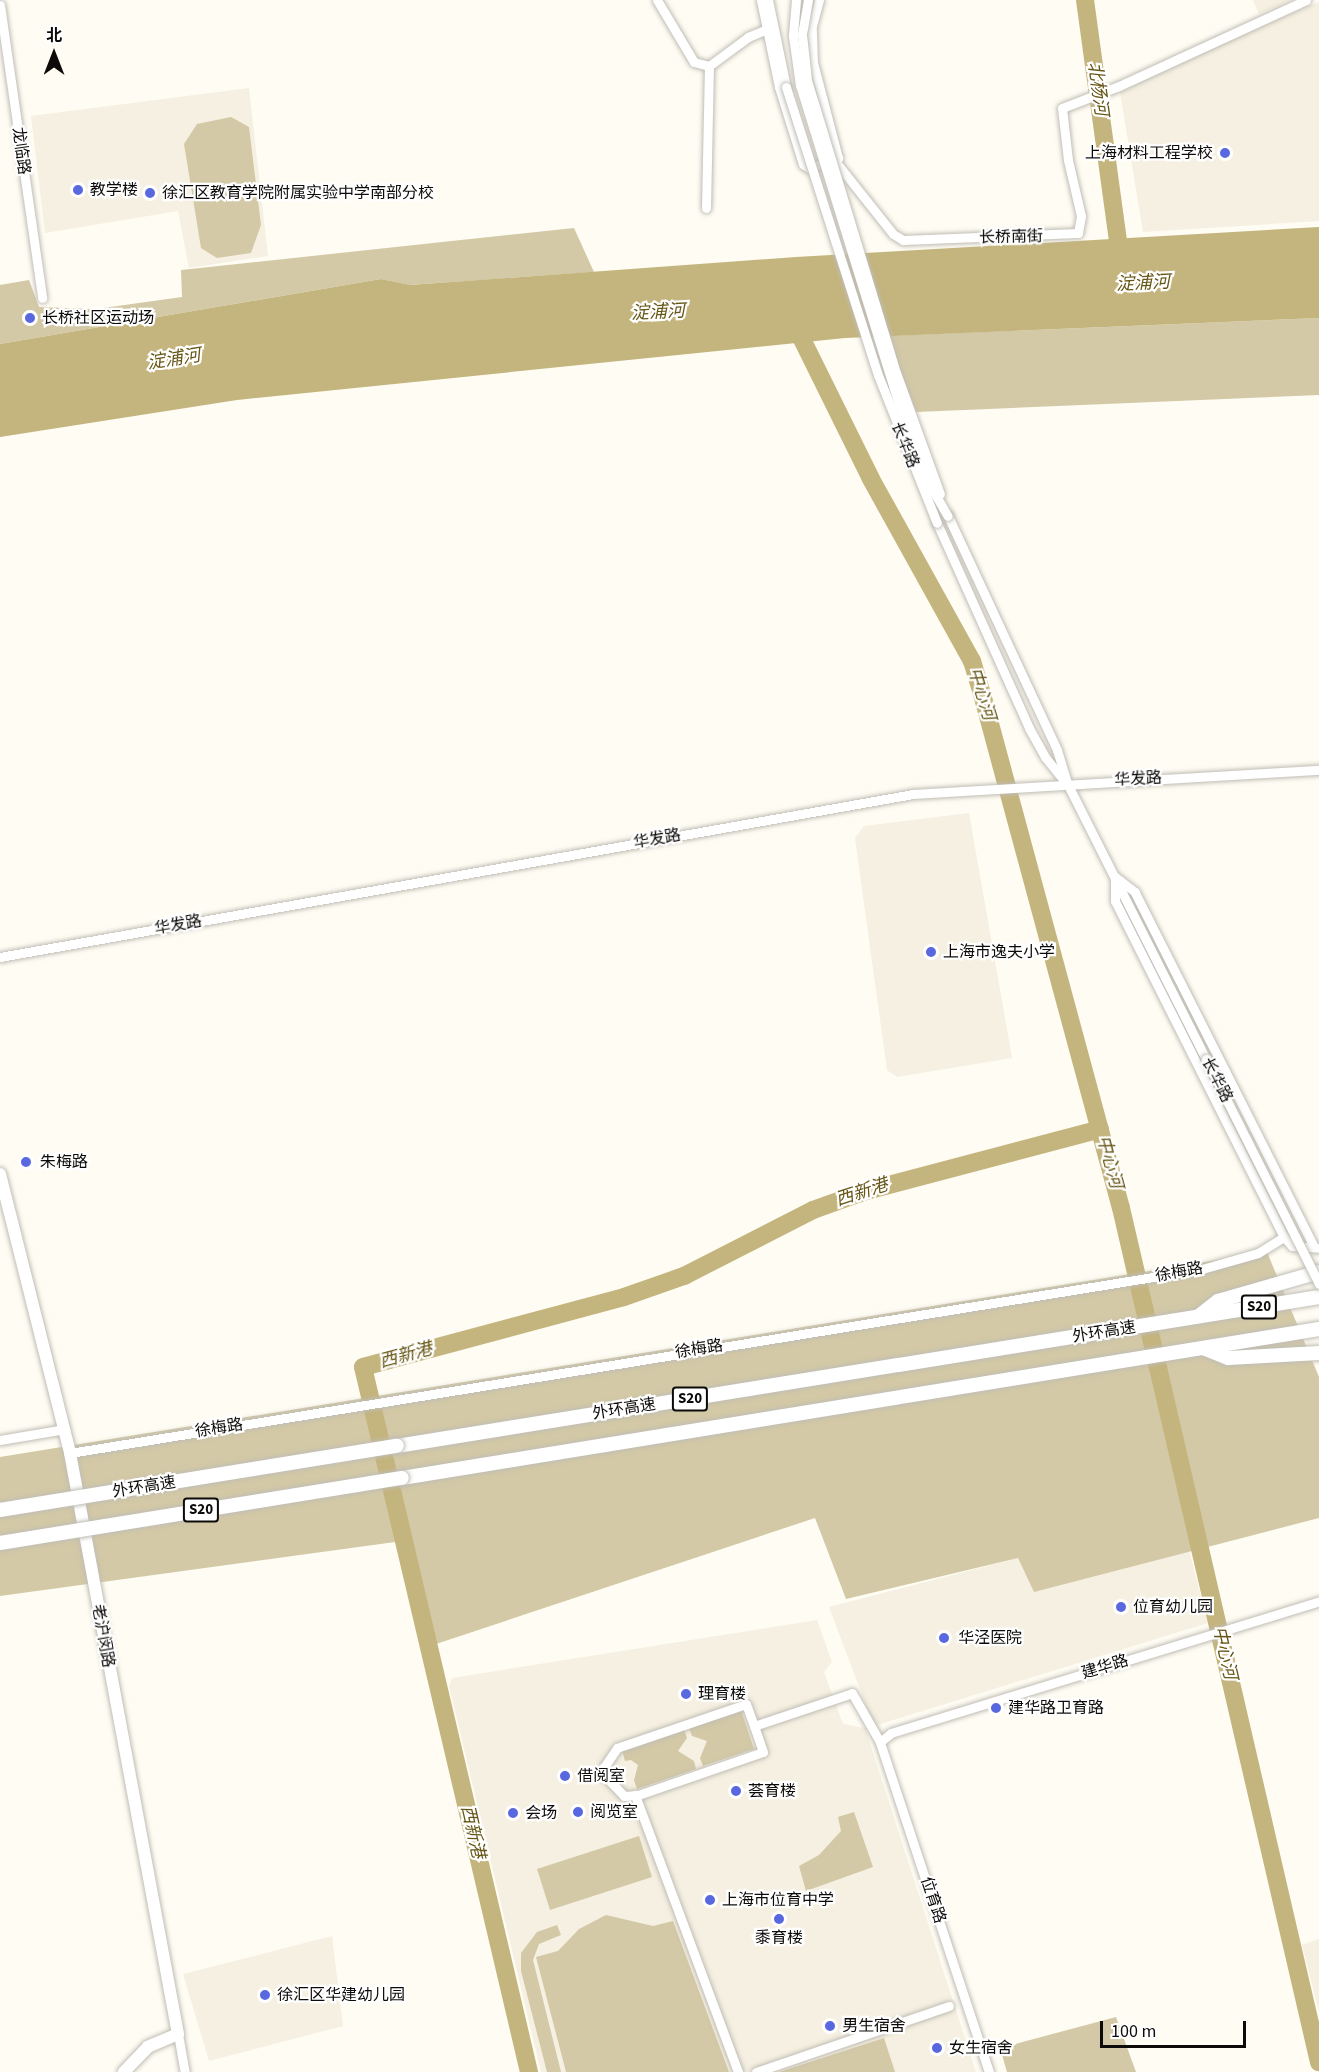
<!DOCTYPE html>
<meta charset="utf-8">
<style>
body{margin:0}
#map{position:relative;width:1319px;height:2072px;overflow:hidden;background:#fefcf3;font-family:"Source Sans 3","Noto Sans SC",sans-serif}
div>[style]{position:absolute}
.built>*{inset:0;background:#f5f0e1}
.green>*{inset:0;background:#d3c9a6}
.water>*{inset:0;background:#c4b47d}
.river>*{height:18px;margin:-9px;padding:0 9px;transform-origin:9px;border-radius:9px;background:#c4b47d}
.roads{filter:drop-shadow(0 0 2px #c0bdb5) drop-shadow(0 0 2px #c0bdb5)}
.minor>*{height:9px;margin:-4.5px;padding:0 4.5px;transform-origin:4.5px;border-radius:4.5px;background:#fff}
.major>*{height:12px;margin:-6px;padding:0 6px;transform-origin:6px;border-radius:6px;background:#fff}
.highway>*{height:14px;margin:-7px;padding:0 7px;transform-origin:7px;border-radius:7px;background:#fff}
.bridges{filter:drop-shadow(0 0 2px #c0bdb5) drop-shadow(0 0 2px #c0bdb5)}
.minor-bridge>*{height:9px;margin:-4.5px;padding:0 4.5px;transform-origin:4.5px;border-radius:4.5px;background:#fff}
.highway-bridge>*{height:14px;margin:-7px;padding:0 7px;transform-origin:7px;border-radius:7px;background:#fff}
.dots>*{width:16px;height:16px;translate:-50% -50%;box-sizing:border-box;border:3px solid #fff;border-radius:50%}
span{translate:-50% -50%;white-space:nowrap;text-align:center;line-height:1.15;-webkit-text-stroke:4.5px #fff;paint-order:stroke}
.shield-label span{padding:2px 4px;background:#fff;border:2px solid;border-radius:4px;-webkit-text-stroke-width:0}
.shield-label{font-size:15px;color:#0c0b09;font-weight:700}
.street-label{font-size:16px;color:#0c0b09}
.poi-label{font-size:16px;color:#0c0b09}
.right{translate:-100% -50%;text-align:right}
.left{translate:0 -50%;text-align:left}
.water-label{font-size:18px;color:#665615;font-style:italic}
.north{position:absolute;left:24px;top:24px;width:60px;height:60px;-webkit-text-stroke:4px #fff;paint-order:stroke;rotate:0deg;font-size:16px;font-weight:700;line-height:24px;text-align:center;color:#0c0b09}
.north::after{content:'';display:block;margin:auto;width:21px;height:27px;background:#0c0b09;clip-path:polygon(50% 0,100% 100%,50% 72%,0 100%)}
.scale{position:absolute;left:1100px;top:2021px;width:146px;height:27px;box-sizing:border-box;border:3px solid #0c0b09;border-top:0;padding-left:8px;font-size:18px;line-height:21px;white-space:nowrap;color:#0c0b09;-webkit-text-stroke:4px #fff;paint-order:stroke}
</style>
<div id="map">
<div class="built">
<div style="clip-path:polygon(1253px 0,1291px 0,1259px 14px)"></div>
<div style="clip-path:polygon(1319px 2px,1319px 221px,1143px 232px,1119px 86px)"></div>
<div style="clip-path:polygon(249px 88px,268px 256px,189px 268px,178px 211px,45px 233px,31px 116px)"></div>
<div style="clip-path:polygon(969px 813px,1012px 1058px,897px 1077px,887px 1070px,855px 838px,864px 826px)"></div>
<div style="clip-path:polygon(1189px 1550px,1208px 1623px,874px 1726px,829px 1607px,1018px 1558px)"></div>
<div style="clip-path:polygon(817px 1620px,832px 1662px,824px 1672px,843px 1724px,865px 1728px,976px 2072px,541px 2072px,449px 1686px,452px 1678px)"></div>
<div style="clip-path:polygon(332px 1936px,343px 2026px,209px 2061px,183px 1974px)"></div>
<div style="clip-path:polygon(1319px 1939px,1319px 2012px,1302px 1945px)"></div>
</div>
<div class="green">
<div style="clip-path:polygon(231px 117px,249px 127px,261px 225px,251px 253px,217px 258px,201px 248px,184px 144px,197px 124px)"></div>
<div style="clip-path:polygon(574px 228px,594px 272px,409px 285px,381px 279px,0 344px,0 285px,29px 280px,39px 307px,96px 309px,182px 297px,181px 270px)"></div>
<div style="clip-path:polygon(1319px 318px,1319px 395px,916px 412px,887px 336px)"></div>
<div style="clip-path:polygon(1267px 1252px,1319px 1377px,1319px 1518px,1034px 1592px,1018px 1558px,846px 1599px,815px 1518px,430px 1646px,395px 1542px,0 1596px,0 1457px)"></div>
<div style="clip-path:polygon(741px 1710px,754px 1749px,703px 1766px,700px 1758px,707px 1741px,692px 1736px,689px 1728px)"></div>
<div style="clip-path:polygon(684px 1729px,687px 1738px,678px 1751px,694px 1761px,696px 1769px,637px 1789px,634px 1780px,638px 1765px,631px 1760px,625px 1761px,622px 1750px)"></div>
<div style="clip-path:polygon(854px 1812px,873px 1867px,806px 1891px,799px 1866px,819px 1855px,841px 1831px,838px 1817px)"></div>
<div style="clip-path:polygon(639px 1836px,652px 1877px,550px 1910px,537px 1869px)"></div>
<div style="clip-path:polygon(606px 1915px,653px 1926px,673px 1921px,729px 2072px,566px 2072px,536px 1957px,558px 1951px,579px 1929px)"></div>
<div style="clip-path:polygon(557px 1925px,561px 1935px,539px 1944px,533px 1960px,561px 2072px,547px 2072px,521px 1971px,521px 1953px,537px 1932px)"></div>
<div style="clip-path:polygon(1116px 2017px,1136px 2072px,1007px 2072px,1000px 2048px)"></div>
<div style="clip-path:polygon(884px 2038px,895px 2072px,779px 2072px)"></div>
</div>
<div class="water">
<div style="clip-path:polygon(1319px 227px,1319px 318px,845px 338px,237px 400px,0 437px,0 344px,381px 279px,410px 285px,796px 257px)"></div>
</div>
<div class="river">
<div style="left:1085px;top:0;width:265px;rotate:82.2deg"></div>
<div style="left:793px;top:321px;width:176px;rotate:63.7deg"></div>
<div style="left:871px;top:479px;width:208px;rotate:61deg"></div>
<div style="left:972px;top:661px;width:34px;rotate:73deg"></div>
<div style="left:982px;top:694px;width:532px;rotate:74.87deg"></div>
<div style="left:1121px;top:1208px;width:877px;rotate:76.95deg"></div>
<div style="left:529px;top:2072px;width:724px;rotate:-103.25deg"></div>
<div style="left:363px;top:1367px;width:270px;rotate:-15deg"></div>
<div style="left:624px;top:1297px;width:64px;rotate:-19.3deg"></div>
<div style="left:684px;top:1276px;width:145px;rotate:-27.1deg"></div>
<div style="left:813px;top:1210px;width:56px;rotate:-19.7deg"></div>
<div style="left:866px;top:1191px;width:242px;rotate:-14.8deg"></div>
</div>
<div class="roads">
<div class="minor">
<div style="left:657px;top:0;width:72px;rotate:59.2deg"></div>
<div style="left:694px;top:62px;width:16px;rotate:15deg"></div>
<div style="left:761px;top:0;width:89px;rotate:78.3deg"></div>
<div style="left:779px;top:87px;width:81px;rotate:72.7deg"></div>
<div style="left:803px;top:164px;width:7px;rotate:34deg"></div>
<div style="left:809px;top:168px;width:31px;rotate:-19deg"></div>
<div style="left:838px;top:158px;width:98px;rotate:-104.7deg"></div>
<div style="left:813px;top:63px;width:37px;rotate:-92deg"></div>
<div style="left:812px;top:26px;width:27px;rotate:-75deg"></div>
<div style="left:768px;top:0;width:89px;rotate:78.3deg"></div>
<div style="left:0;top:5px;width:296px;rotate:81.8deg"></div>
<div style="left:835px;top:161px;width:93px;rotate:51.5deg"></div>
<div style="left:893px;top:234px;width:12px;rotate:31deg"></div>
<div style="left:903px;top:240px;width:175px;rotate:-2.3deg"></div>
<div style="left:1078px;top:233px;width:17px;rotate:-80deg"></div>
<div style="left:1081px;top:216px;width:57px;rotate:-103.1deg"></div>
<div style="left:1068px;top:160px;width:52px;rotate:-96.6deg"></div>
<div style="left:1062px;top:108px;width:61px;rotate:-21.1deg"></div>
<div style="left:1119px;top:86px;width:206px;rotate:-24.7deg"></div>
<div style="left:706px;top:208px;width:142px;rotate:-88.8deg"></div>
<div style="left:709px;top:66px;width:49px;rotate:-36.6deg"></div>
<div style="left:748px;top:37px;width:21px;rotate:-23deg"></div>
<div style="left:948px;top:516px;width:258px;rotate:65deg"></div>
<div style="left:1057px;top:750px;width:34px;rotate:73deg"></div>
<div style="left:1067px;top:783px;width:309px;rotate:63.3deg"></div>
<div style="left:937px;top:523px;width:225px;rotate:65.8deg"></div>
<div style="left:1029px;top:728px;width:33px;rotate:61deg"></div>
<div style="left:1045px;top:757px;width:28px;rotate:51deg"></div>
<div style="left:0;top:957px;width:927px;rotate:-10.12deg"></div>
<div style="left:913px;top:794px;width:407px;rotate:-3.4deg"></div>
<div style="left:1314px;top:1247px;width:398px;rotate:-116.8deg"></div>
<div style="left:1135px;top:892px;width:25px;rotate:-143deg"></div>
<div style="left:1115px;top:877px;width:24px;rotate:90deg"></div>
<div style="left:1115px;top:901px;width:376px;rotate:63.3deg"></div>
<div style="left:1284px;top:1237px;width:12px;rotate:48deg"></div>
<div style="left:1292px;top:1246px;width:27px;rotate:4deg"></div>
<div style="left:0;top:1440px;width:66px;rotate:-9.6deg"></div>
<div style="left:70px;top:1453px;width:1147px;rotate:-9.23deg"></div>
<div style="left:1202px;top:1269px;width:58px;rotate:-15.9deg"></div>
<div style="left:1258px;top:1253px;width:31px;rotate:-32deg"></div>
<div style="left:754px;top:1726px;width:23px;rotate:-110deg"></div>
<div style="left:746px;top:1704px;width:136px;rotate:161.2deg"></div>
<div style="left:617px;top:1748px;width:23px;rotate:124deg"></div>
<div style="left:604px;top:1767px;width:8px;rotate:90deg"></div>
<div style="left:604px;top:1775px;width:29px;rotate:46deg"></div>
<div style="left:624px;top:1796px;width:14px;rotate:-4deg"></div>
<div style="left:638px;top:1795px;width:132px;rotate:-19deg"></div>
<div style="left:763px;top:1752px;width:28px;rotate:-109deg"></div>
<div style="left:754px;top:1726px;width:103px;rotate:-18.6deg"></div>
<div style="left:852px;top:1693px;width:56px;rotate:60.3deg"></div>
<div style="left:635px;top:1795px;width:296px;rotate:69.6deg"></div>
<div style="left:178px;top:2034px;width:39px;rotate:80deg"></div>
<div style="left:756px;top:2072px;width:204px;rotate:-18.9deg"></div>
<div style="left:989px;top:2072px;width:348px;rotate:-108.3deg"></div>
<div style="left:880px;top:1742px;width:14px;rotate:-39deg"></div>
<div style="left:891px;top:1733px;width:448px;rotate:-17.1deg"></div>
</div>
<div class="major">
<div style="left:0;top:1174px;width:288px;rotate:75.9deg"></div>
<div style="left:70px;top:1453px;width:591px;rotate:79.47deg"></div>
<div style="left:178px;top:2034px;width:33px;rotate:157deg"></div>
<div style="left:148px;top:2047px;width:35px;rotate:134deg"></div>
</div>
<div class="highway">
<div style="left:1200px;top:1315px;width:23px;rotate:-38deg"></div>
<div style="left:1218px;top:1301px;width:105px;rotate:-16deg"></div>
<div style="left:1203px;top:1348px;width:27px;rotate:22deg"></div>
<div style="left:1228px;top:1358px;width:91px;rotate:-3.1deg"></div>
<div style="left:397px;top:1446px;width:934px;rotate:-9.18deg"></div>
<div style="left:402px;top:1478px;width:929px;rotate:-9.23deg"></div>
</div>
</div>
<div class="bridges">
<div class="minor-bridge">
<div style="left:796px;top:0;width:36px;rotate:95deg"></div>
<div style="left:793px;top:36px;width:49px;rotate:81.9deg"></div>
<div style="left:800px;top:85px;width:334px;rotate:72.8deg"></div>
<div style="left:899px;top:404px;width:83px;rotate:69.6deg"></div>
<div style="left:928px;top:482px;width:39px;rotate:60deg"></div>
<div style="left:808px;top:0;width:35px;rotate:100deg"></div>
<div style="left:802px;top:34px;width:46px;rotate:83.8deg"></div>
<div style="left:807px;top:80px;width:300px;rotate:73.1deg"></div>
<div style="left:894px;top:367px;width:135px;rotate:70.1deg"></div>
<div style="left:786px;top:87px;width:302px;rotate:72.3deg"></div>
<div style="left:878px;top:375px;width:159px;rotate:68.3deg"></div>
<div style="left:1206px;top:1059px;width:252px;rotate:63.3deg"></div>
</div>
<div class="highway-bridge">
<div style="left:0;top:1510px;width:402px;rotate:-9.2deg"></div>
<div style="left:0;top:1543px;width:407px;rotate:-9.2deg"></div>
</div>
</div>
<div class="dots">
<div style="left:1225px;top:153px;background:#5a68df"></div>
<div style="left:78px;top:190px;background:#5a68df"></div>
<div style="left:150px;top:193px;background:#5a68df"></div>
<div style="left:30px;top:318px;background:#5a68df"></div>
<div style="left:931px;top:952px;background:#5a68df"></div>
<div style="left:26px;top:1162px;background:#5a68df"></div>
<div style="left:1121px;top:1607px;background:#5a68df"></div>
<div style="left:944px;top:1638px;background:#5a68df"></div>
<div style="left:686px;top:1694px;background:#5a68df"></div>
<div style="left:996px;top:1708px;background:#5a68df"></div>
<div style="left:565px;top:1776px;background:#5a68df"></div>
<div style="left:736px;top:1791px;background:#5a68df"></div>
<div style="left:578px;top:1812px;background:#5a68df"></div>
<div style="left:513px;top:1813px;background:#5a68df"></div>
<div style="left:710px;top:1900px;background:#5a68df"></div>
<div style="left:779px;top:1919px;background:#5a68df"></div>
<div style="left:265px;top:1995px;background:#5a68df"></div>
<div style="left:830px;top:2026px;background:#5a68df"></div>
<div style="left:937px;top:2048px;background:#5a68df"></div>
</div>
<div class="shield-label">
<span style="left:1259px;top:1307px">S20</span>
<span style="left:690px;top:1399px">S20</span>
<span style="left:201px;top:1510px">S20</span>
</div>
<div class="street-label">
<span style="left:21px;top:151px;rotate:82deg">龙临路</span>
<span style="left:1011px;top:237px;rotate:-1deg">长桥南街</span>
<span style="left:905px;top:445px;rotate:68deg">长华路</span>
<span style="left:1138px;top:779px;rotate:-3deg">华发路</span>
<span style="left:657px;top:839px;rotate:-10deg">华发路</span>
<span style="left:178px;top:925px;rotate:-10deg">华发路</span>
<span style="left:1217px;top:1080px;rotate:63deg">长华路</span>
<span style="left:1179px;top:1272px;rotate:-10deg">徐梅路</span>
<span style="left:1104px;top:1332px;rotate:-9deg">外环高速</span>
<span style="left:699px;top:1349px;rotate:-9deg">徐梅路</span>
<span style="left:624px;top:1409px;rotate:-9deg">外环高速</span>
<span style="left:219px;top:1428px;rotate:-9deg">徐梅路</span>
<span style="left:144px;top:1487px;rotate:-9deg">外环高速</span>
<span style="left:103px;top:1636px;rotate:80deg">老沪闵路</span>
<span style="left:1105px;top:1667px;rotate:-17deg">建华路</span>
<span style="left:933px;top:1900px;rotate:72deg">位育路</span>
</div>
<div class="poi-label">
<span class="right" style="left:1213px;top:153px">上海材料工程学校</span>
<span class="left" style="left:90px;top:190px">教学楼</span>
<span class="left" style="left:162px;top:193px">徐汇区教育学院附属实验中学南部分校</span>
<span class="left" style="left:42px;top:318px">长桥社区运动场</span>
<span class="left" style="left:943px;top:952px">上海市逸夫小学</span>
<span class="left" style="left:40px;top:1162px">朱梅路</span>
<span class="left" style="left:1133px;top:1607px">位育幼儿园</span>
<span class="left" style="left:958px;top:1638px">华泾医院</span>
<span class="left" style="left:698px;top:1694px">理育楼</span>
<span class="left" style="left:1008px;top:1708px">建华路卫育路</span>
<span class="left" style="left:577px;top:1776px">借阅室</span>
<span class="left" style="left:748px;top:1791px">荟育楼</span>
<span class="left" style="left:590px;top:1812px">阅览室</span>
<span class="left" style="left:525px;top:1813px">会场</span>
<span class="left" style="left:722px;top:1900px">上海市位育中学</span>
<span style="left:779px;top:1938px">黍育楼</span>
<span class="left" style="left:277px;top:1995px">徐汇区华建幼儿园</span>
<span class="left" style="left:842px;top:2026px">男生宿舍</span>
<span class="left" style="left:949px;top:2048px">女生宿舍</span>
</div>
<div class="water-label">
<span style="left:1097px;top:89px;rotate:82deg">北杨河</span>
<span style="left:1143px;top:284px;rotate:-3deg">淀浦河</span>
<span style="left:658px;top:313px;rotate:-3deg">淀浦河</span>
<span style="left:174px;top:360px;rotate:-9deg">淀浦河</span>
<span style="left:981px;top:694px;rotate:73deg">中心河</span>
<span style="left:1109px;top:1162px;rotate:75deg">中心河</span>
<span style="left:862px;top:1193px;rotate:-18deg">西新港</span>
<span style="left:406px;top:1356px;rotate:-15deg">西新港</span>
<span style="left:1224px;top:1653px;rotate:77deg">中心河</span>
<span style="left:472px;top:1832px;rotate:77deg">西新港</span>
</div>
<div class="north">北</div>
<div class="scale">100 m</div>
</div>
